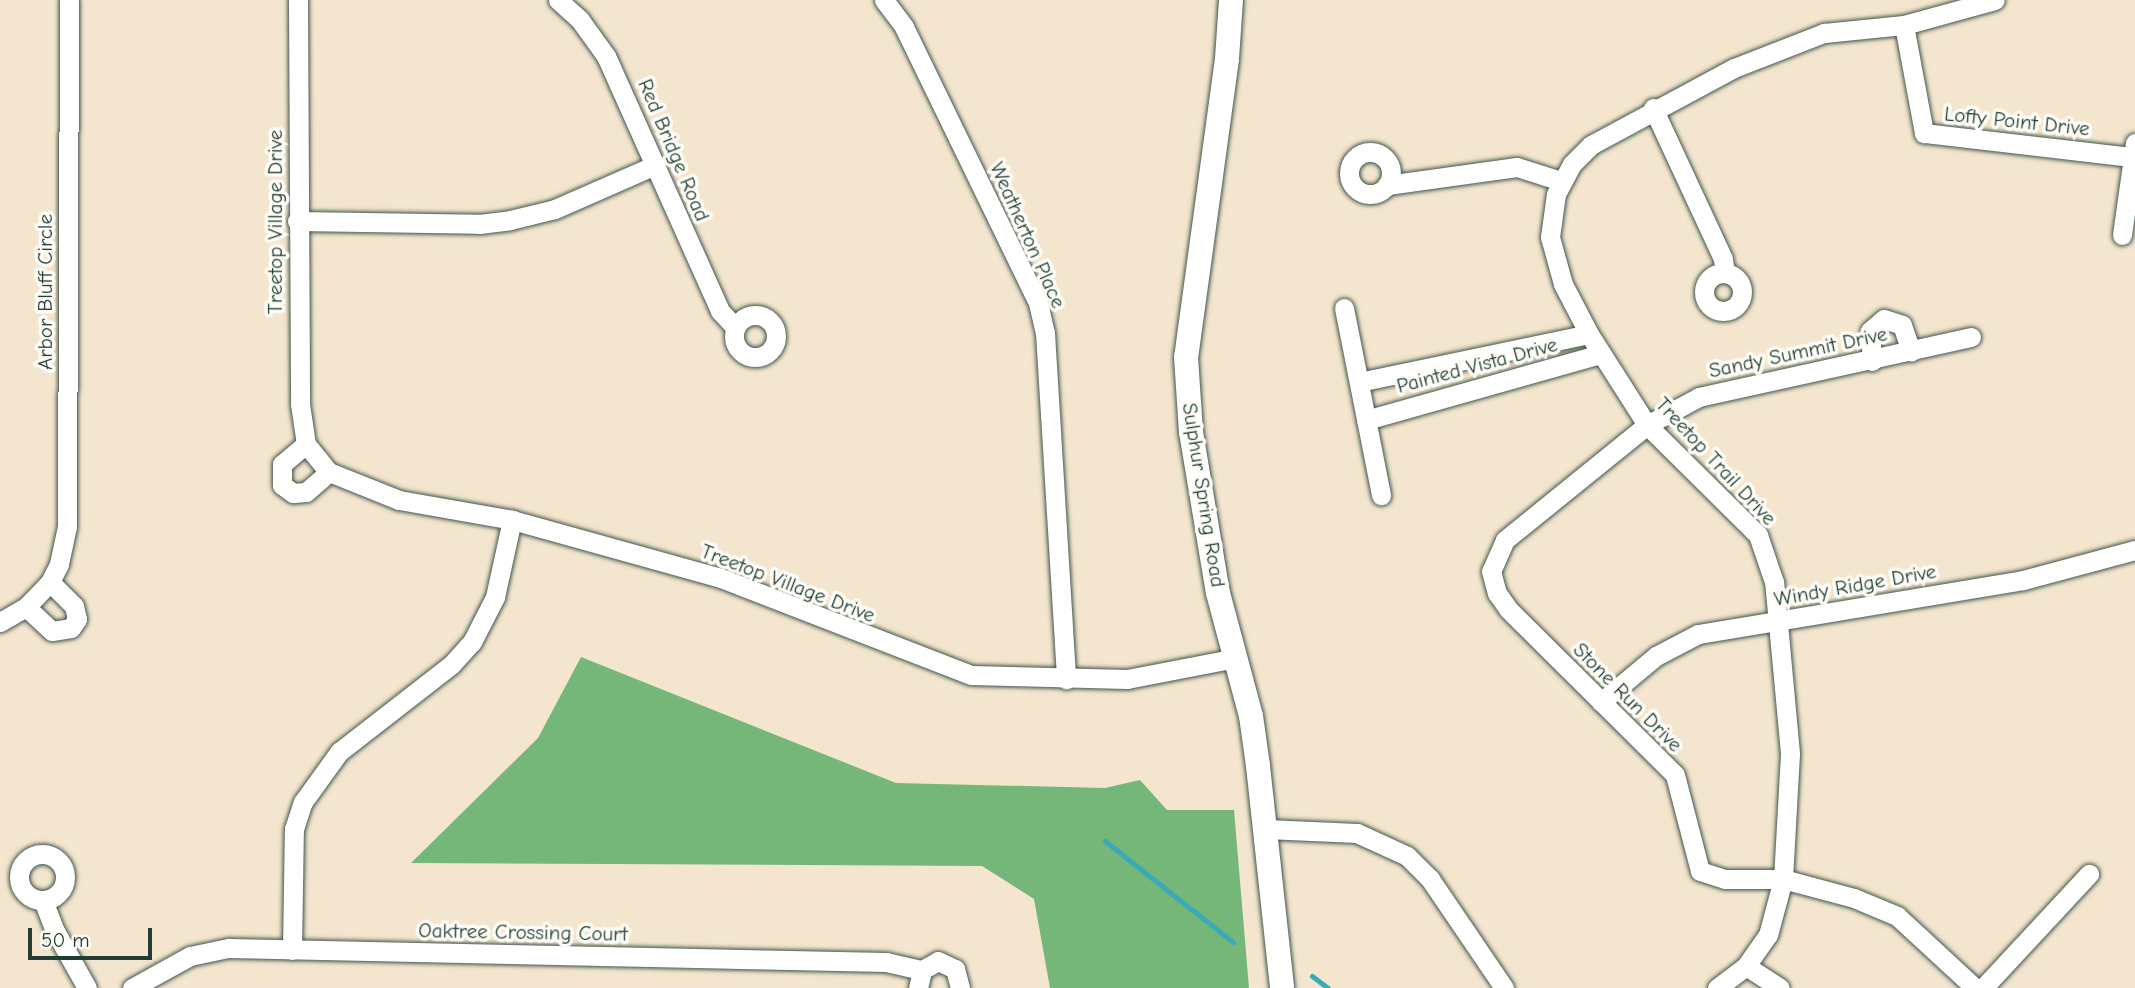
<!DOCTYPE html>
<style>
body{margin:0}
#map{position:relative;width:2135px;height:988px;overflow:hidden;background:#f4e6ce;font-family:"Comic Neue",sans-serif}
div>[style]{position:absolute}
.forest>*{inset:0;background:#75b779}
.stream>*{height:5px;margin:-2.5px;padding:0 2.5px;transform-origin:2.5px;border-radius:2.5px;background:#3aaab7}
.roads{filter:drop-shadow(0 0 2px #3f564b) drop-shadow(0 0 2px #3f564b)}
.minor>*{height:19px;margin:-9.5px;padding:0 9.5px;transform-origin:9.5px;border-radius:9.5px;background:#fff}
.minor>.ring{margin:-9.5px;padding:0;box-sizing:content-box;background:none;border:19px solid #fff;border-radius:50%}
.tertiary>*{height:24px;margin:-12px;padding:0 12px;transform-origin:12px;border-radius:12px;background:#fff}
span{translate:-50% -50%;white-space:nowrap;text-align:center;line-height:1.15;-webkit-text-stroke:7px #fdfcf7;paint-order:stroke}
.street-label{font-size:21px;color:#1f3d34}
.scale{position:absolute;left:28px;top:928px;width:124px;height:32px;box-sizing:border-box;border:4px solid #1f3d34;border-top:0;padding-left:9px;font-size:21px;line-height:24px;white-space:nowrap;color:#1f3d34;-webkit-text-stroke:5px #fdfcf7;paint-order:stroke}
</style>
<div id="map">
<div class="forest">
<div style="clip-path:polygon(581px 657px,896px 783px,1105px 788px,1140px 780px,1167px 810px,1234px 810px,1249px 988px,1050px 988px,1034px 899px,982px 866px,411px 863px,538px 738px)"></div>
</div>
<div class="stream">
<div style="left:1105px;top:841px;width:163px;rotate:38.3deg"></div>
<div style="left:1312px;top:976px;width:20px;rotate:37deg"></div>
</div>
<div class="roads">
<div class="minor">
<div style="left:298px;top:0;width:404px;rotate:89.7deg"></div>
<div style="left:300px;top:404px;width:40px;rotate:81.5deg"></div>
<div style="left:306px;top:444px;width:36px;rotate:51deg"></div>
<div style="left:329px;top:472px;width:75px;rotate:21.8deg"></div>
<div style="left:399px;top:500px;width:115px;rotate:10deg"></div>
<div style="left:512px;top:520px;width:217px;rotate:15.5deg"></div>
<div style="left:721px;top:578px;width:268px;rotate:21.2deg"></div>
<div style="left:971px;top:675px;width:156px;rotate:1.5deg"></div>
<div style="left:1127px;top:679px;width:111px;rotate:-10.9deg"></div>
<div style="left:558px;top:0;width:30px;rotate:42deg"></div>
<div style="left:580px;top:20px;width:44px;rotate:54.2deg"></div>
<div style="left:606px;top:56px;width:279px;rotate:65.9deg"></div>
<div style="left:720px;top:311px;width:22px;rotate:47deg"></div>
<div style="left:884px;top:0;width:34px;rotate:53deg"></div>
<div style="left:904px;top:27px;width:307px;rotate:64.1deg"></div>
<div style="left:1038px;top:303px;width:31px;rotate:77deg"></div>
<div style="left:1045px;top:333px;width:347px;rotate:86.5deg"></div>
<div style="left:1904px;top:25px;width:110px;rotate:79.5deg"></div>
<div style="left:1924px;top:133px;width:210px;rotate:6.6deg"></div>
<div style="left:1653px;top:108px;width:166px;rotate:65.1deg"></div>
<div style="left:1723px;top:259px;width:14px;rotate:82deg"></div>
<div class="ring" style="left:1349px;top:152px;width:23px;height:23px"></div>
<div style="left:1387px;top:185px;width:131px;rotate:-7.9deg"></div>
<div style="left:1517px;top:167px;width:46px;rotate:17.7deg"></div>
<div style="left:297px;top:221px;width:182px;rotate:0.9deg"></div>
<div style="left:479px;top:224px;width:31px;rotate:-7deg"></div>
<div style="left:510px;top:220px;width:46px;rotate:-13.7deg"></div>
<div style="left:555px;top:209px;width:109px;rotate:-23.7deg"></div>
<div style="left:2122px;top:235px;width:93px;rotate:-82deg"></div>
<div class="ring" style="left:1704px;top:273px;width:19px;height:19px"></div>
<div style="left:1344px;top:308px;width:191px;rotate:78.8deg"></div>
<div class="ring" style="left:734px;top:315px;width:23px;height:23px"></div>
<div style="left:1971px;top:337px;width:279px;rotate:167.6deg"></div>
<div style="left:1699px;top:397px;width:59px;rotate:151.7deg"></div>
<div style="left:1647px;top:425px;width:183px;rotate:141deg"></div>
<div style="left:1505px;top:540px;width:34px;rotate:114deg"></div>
<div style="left:1491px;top:571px;width:23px;rotate:75deg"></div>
<div style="left:1497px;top:593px;width:19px;rotate:55deg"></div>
<div style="left:1508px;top:609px;width:235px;rotate:44.8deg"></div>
<div style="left:1675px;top:775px;width:99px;rotate:75.4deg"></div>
<div style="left:1700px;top:871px;width:26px;rotate:18deg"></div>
<div style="left:1725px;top:879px;width:58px"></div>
<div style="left:1783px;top:879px;width:73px;rotate:15deg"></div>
<div style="left:1854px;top:898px;width:47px;rotate:22.7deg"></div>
<div style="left:1897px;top:916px;width:106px;rotate:42.7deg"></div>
<div style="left:1872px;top:361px;width:30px;rotate:-94deg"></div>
<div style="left:1870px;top:331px;width:18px;rotate:-41deg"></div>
<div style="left:1884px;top:319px;width:19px;rotate:18deg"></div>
<div style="left:1902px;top:325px;width:28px;rotate:71deg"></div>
<div style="left:1359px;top:382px;width:235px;rotate:-11.8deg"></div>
<div style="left:1366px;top:420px;width:244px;rotate:-15.7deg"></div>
<div style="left:306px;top:444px;width:31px;rotate:140deg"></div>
<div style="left:282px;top:464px;width:21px;rotate:90deg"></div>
<div style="left:282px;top:485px;width:14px;rotate:36deg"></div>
<div style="left:293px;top:493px;width:13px;rotate:-4deg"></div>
<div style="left:306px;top:492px;width:30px;rotate:-41deg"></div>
<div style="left:26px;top:607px;width:35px;rotate:43deg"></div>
<div style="left:52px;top:631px;width:19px;rotate:-9deg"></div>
<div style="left:71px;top:628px;width:11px;rotate:-56deg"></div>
<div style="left:77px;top:619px;width:13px;rotate:-103deg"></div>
<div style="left:74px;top:606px;width:34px;rotate:-135deg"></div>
<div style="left:0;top:622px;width:30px;rotate:-30deg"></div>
<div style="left:26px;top:607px;width:35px;rotate:-46deg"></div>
<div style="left:50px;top:582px;width:20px;rotate:-63deg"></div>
<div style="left:59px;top:564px;width:38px;rotate:-78deg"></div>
<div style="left:67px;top:527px;width:527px;rotate:-89.78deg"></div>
<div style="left:1601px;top:702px;width:72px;rotate:-39.9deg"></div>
<div style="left:1656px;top:656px;width:47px;rotate:-27.6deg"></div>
<div style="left:1698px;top:634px;width:329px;rotate:-9.4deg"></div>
<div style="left:2023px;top:580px;width:116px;rotate:-15deg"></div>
<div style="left:1266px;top:829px;width:91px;rotate:2.5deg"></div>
<div style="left:1357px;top:833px;width:55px;rotate:24.7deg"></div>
<div style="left:1407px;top:856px;width:33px;rotate:45deg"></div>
<div style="left:1430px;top:879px;width:132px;rotate:55.8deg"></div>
<div class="ring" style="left:19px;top:854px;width:27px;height:27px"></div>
<div style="left:43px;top:900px;width:33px;rotate:69deg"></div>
<div style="left:55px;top:931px;width:65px;rotate:60.7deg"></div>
<div style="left:292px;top:950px;width:121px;rotate:-89.1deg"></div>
<div style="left:294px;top:829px;width:28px;rotate:-72deg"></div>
<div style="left:303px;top:802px;width:62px;rotate:-54.2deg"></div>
<div style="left:339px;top:752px;width:143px;rotate:-37.9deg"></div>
<div style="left:452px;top:664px;width:30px;rotate:-48deg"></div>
<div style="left:472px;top:642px;width:51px;rotate:-62.9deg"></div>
<div style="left:495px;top:597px;width:79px;rotate:-77.6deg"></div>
<div style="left:1746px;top:966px;width:40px;rotate:32.9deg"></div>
<div style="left:132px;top:988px;width:66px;rotate:-28.9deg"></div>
<div style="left:190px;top:956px;width:40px;rotate:-12deg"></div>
<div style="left:229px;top:948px;width:657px;rotate:1.22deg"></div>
<div style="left:886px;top:962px;width:37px;rotate:13deg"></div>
<div style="left:918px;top:988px;width:18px;rotate:-77deg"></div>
<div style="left:922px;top:970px;width:18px;rotate:-29deg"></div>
<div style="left:938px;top:961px;width:19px;rotate:25deg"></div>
<div style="left:955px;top:969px;width:20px;rotate:75deg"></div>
<div style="left:1717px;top:988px;width:36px;rotate:-37deg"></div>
<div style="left:1746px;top:966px;width:38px;rotate:-55deg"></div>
<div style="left:1768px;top:935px;width:58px;rotate:-75deg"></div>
<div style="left:1783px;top:879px;width:126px;rotate:-86.8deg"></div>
<div style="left:1790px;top:753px;width:172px;rotate:-95.3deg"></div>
<div style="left:1774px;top:582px;width:50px;rotate:-108.8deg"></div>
<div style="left:1758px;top:535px;width:156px;rotate:-135.3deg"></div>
<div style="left:1647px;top:425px;width:108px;rotate:-122.5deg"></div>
<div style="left:1589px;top:334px;width:56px;rotate:-117.5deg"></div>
<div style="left:1563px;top:284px;width:49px;rotate:-105.5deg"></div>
<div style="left:1550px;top:237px;width:43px;rotate:-82.1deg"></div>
<div style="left:1556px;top:194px;width:34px;rotate:-62deg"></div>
<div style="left:1572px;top:164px;width:27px;rotate:-45deg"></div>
<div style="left:1591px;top:145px;width:162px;rotate:-28.3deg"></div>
<div style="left:1734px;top:68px;width:97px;rotate:-21.3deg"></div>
<div style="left:1824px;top:33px;width:80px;rotate:-5.7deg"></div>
<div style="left:1904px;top:25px;width:94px;rotate:-15.4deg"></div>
<div style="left:1983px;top:988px;width:156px;rotate:-47.1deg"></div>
</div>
<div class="tertiary">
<div style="left:1231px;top:0;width:59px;rotate:93.9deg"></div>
<div style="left:1227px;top:59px;width:301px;rotate:97.8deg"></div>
<div style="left:1186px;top:357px;width:75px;rotate:86.2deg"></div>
<div style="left:1191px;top:432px;width:163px;rotate:80.5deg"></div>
<div style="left:1218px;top:593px;width:127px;rotate:75deg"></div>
<div style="left:1251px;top:716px;width:50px;rotate:82deg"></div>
<div style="left:1258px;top:766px;width:223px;rotate:83.8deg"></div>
</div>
</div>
<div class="street-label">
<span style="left:2017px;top:121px;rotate:6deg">Lofty Point Drive</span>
<span style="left:674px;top:150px;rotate:67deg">Red Bridge Road</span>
<span style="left:275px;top:222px;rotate:-90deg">Treetop Village Drive</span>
<span style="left:1028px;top:235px;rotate:66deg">Weatherton Place</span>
<span style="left:45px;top:292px;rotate:-90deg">Arbor Bluff Circle</span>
<span style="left:1798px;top:352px;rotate:-12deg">Sandy Summit Drive</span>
<span style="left:1477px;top:365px;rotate:-15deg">Painted Vista Drive</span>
<span style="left:1716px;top:461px;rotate:47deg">Treetop Trail Drive</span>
<span style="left:1204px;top:495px;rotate:81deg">Sulphur Spring Road</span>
<span style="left:788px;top:583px;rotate:21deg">Treetop Village Drive</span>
<span style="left:1855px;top:585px;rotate:-10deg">Windy Ridge Drive</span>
<span style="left:1628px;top:697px;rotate:45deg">Stone Run Drive</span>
<span style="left:523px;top:932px;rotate:1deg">Oaktree Crossing Court</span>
</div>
<div class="scale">50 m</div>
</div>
